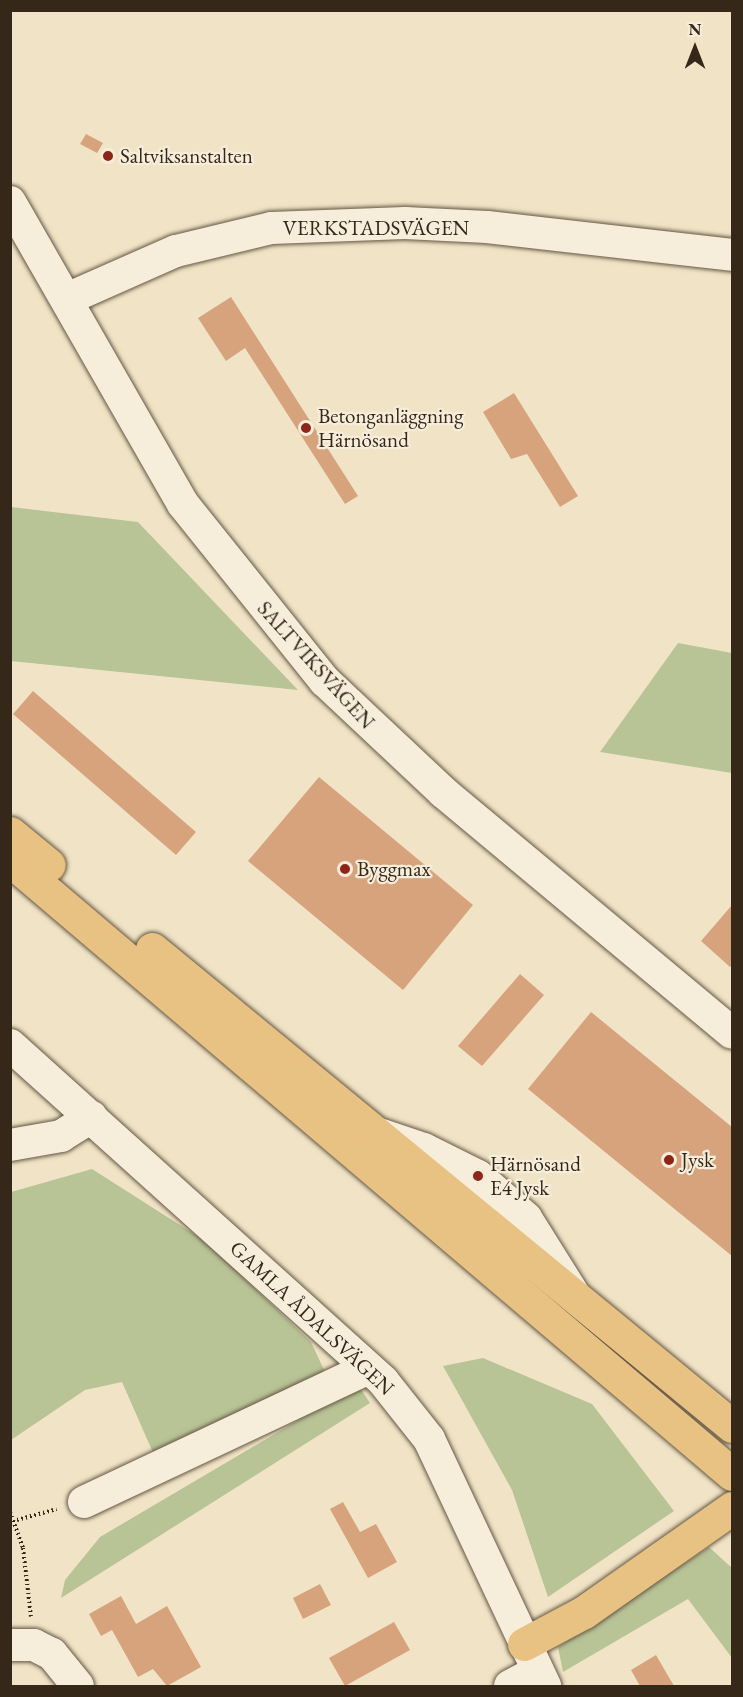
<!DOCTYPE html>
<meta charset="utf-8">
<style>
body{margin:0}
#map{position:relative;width:743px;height:1697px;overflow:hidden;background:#f1e4c6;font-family:"EB Garamond",serif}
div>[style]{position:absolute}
.green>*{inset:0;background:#b8c496}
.building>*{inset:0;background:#d7a37d}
.path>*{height:4px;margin-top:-2px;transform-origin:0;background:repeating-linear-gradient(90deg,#362818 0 1.5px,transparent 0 4.5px)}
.roads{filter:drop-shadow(0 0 2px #655744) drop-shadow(0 0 2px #655744)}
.minor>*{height:32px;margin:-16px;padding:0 16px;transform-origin:16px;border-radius:16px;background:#f6edda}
.highway>*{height:33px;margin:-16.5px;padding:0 16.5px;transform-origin:16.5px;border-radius:16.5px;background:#e8c283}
.dots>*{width:16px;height:16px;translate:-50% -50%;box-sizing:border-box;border:3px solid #f6edda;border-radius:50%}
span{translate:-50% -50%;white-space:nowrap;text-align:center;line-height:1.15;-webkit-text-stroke:4.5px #f6edda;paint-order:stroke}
.poi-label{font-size:21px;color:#362818}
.left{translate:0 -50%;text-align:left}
.street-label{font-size:21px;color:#362818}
.frame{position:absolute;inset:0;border:12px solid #362818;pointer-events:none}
.north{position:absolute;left:665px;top:18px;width:60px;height:60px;-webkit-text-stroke:4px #f6edda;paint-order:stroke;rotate:0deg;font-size:16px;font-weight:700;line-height:24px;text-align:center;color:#362818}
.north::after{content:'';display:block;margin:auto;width:21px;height:27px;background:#362818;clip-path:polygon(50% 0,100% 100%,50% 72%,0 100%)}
</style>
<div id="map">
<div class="green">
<div style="clip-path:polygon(11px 507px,138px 522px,298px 690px,11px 661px)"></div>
<div style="clip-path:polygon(678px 643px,732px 653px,732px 773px,600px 752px)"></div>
<div style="clip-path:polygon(92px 1169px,205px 1241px,311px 1342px,325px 1372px,158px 1464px,122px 1382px,85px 1390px,11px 1440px,11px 1192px)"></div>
<div style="clip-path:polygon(483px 1358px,592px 1404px,674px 1511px,548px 1597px,512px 1490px,443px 1366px)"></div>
<div style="clip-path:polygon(358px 1385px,370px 1403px,61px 1598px,65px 1580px,100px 1537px)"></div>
<div style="clip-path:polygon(709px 1547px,732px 1568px,732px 1658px,688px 1599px,563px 1672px,558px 1647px)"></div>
</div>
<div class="building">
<div style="clip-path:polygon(86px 134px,103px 143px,97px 153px,80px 144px)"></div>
<div style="clip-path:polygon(231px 297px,358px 496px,345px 504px,245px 348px,226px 361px,198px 318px)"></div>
<div style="clip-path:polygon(514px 393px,578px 496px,560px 507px,527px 454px,511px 459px,483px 412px)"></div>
<div style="clip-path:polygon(33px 691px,196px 832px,176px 855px,13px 714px)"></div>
<div style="clip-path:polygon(319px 777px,473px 905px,403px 990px,248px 861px)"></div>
<div style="clip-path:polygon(732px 905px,732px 965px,730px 967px,701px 941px)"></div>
<div style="clip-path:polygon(520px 974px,544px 995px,482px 1066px,458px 1046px)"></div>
<div style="clip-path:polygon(591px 1012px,732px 1127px,732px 1256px,528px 1089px)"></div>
<div style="clip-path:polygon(343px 1502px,360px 1532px,376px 1524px,397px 1562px,368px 1578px,330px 1509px)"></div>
<div style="clip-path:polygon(320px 1584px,331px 1605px,303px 1619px,293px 1598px)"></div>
<div style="clip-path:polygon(121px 1596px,136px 1624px,167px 1606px,201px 1667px,167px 1686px,153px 1669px,138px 1677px,112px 1630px,101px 1636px,89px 1614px)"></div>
<div style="clip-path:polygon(394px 1622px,410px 1650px,345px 1686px,329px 1658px)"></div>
<div style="clip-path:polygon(656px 1655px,674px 1686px,640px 1686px,631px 1670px)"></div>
</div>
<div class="path">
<div style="left:10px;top:1512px;width:38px;rotate:70deg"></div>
<div style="left:23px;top:1548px;width:69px;rotate:83.4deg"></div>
<div style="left:17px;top:1520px;width:41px;rotate:-15.4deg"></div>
</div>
<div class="roads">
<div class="minor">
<div style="left:10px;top:202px;width:348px;rotate:60.2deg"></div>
<div style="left:183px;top:504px;width:227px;rotate:51.3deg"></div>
<div style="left:325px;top:681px;width:162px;rotate:43.2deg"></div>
<div style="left:443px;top:792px;width:376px;rotate:39.8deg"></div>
<div style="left:67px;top:299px;width:119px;rotate:-23.8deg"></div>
<div style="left:176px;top:251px;width:98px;rotate:-13.6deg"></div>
<div style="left:271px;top:228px;width:134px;rotate:-2.1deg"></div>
<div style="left:405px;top:223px;width:82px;rotate:2.8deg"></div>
<div style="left:487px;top:227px;width:247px;rotate:6.5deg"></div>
<div style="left:10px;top:1045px;width:502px;rotate:42.01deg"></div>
<div style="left:383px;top:1381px;width:74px;rotate:51.6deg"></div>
<div style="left:429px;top:1439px;width:273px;rotate:64.8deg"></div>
<div style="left:379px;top:1134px;width:47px;rotate:18.4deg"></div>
<div style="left:424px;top:1149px;width:60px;rotate:26.6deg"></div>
<div style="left:478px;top:1176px;width:64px;rotate:41.2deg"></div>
<div style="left:526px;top:1218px;width:89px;rotate:57.9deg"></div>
<div style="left:10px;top:1145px;width:52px;rotate:-10deg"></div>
<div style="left:61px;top:1136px;width:36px;rotate:-32deg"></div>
<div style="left:84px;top:1502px;width:313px;rotate:-25.2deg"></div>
<div style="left:10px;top:1645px;width:24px"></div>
<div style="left:34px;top:1645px;width:20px;rotate:27deg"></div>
<div style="left:52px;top:1654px;width:41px;rotate:50.9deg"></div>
<div style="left:510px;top:1686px;width:30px;rotate:-28deg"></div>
</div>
<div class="highway">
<div style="left:10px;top:833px;width:50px;rotate:39.4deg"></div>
<div style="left:10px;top:860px;width:948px;rotate:40.38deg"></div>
<div style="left:152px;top:949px;width:751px;rotate:39.43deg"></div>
<div style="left:524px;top:1644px;width:68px;rotate:-28.1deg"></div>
<div style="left:584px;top:1612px;width:181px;rotate:-35.1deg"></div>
</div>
</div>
<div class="dots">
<div style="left:108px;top:156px;background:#8f2418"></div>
<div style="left:306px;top:428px;background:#8f2418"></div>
<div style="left:345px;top:869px;background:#8f2418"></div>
<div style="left:669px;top:1160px;background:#8f2418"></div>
<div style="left:478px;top:1176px;background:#8f2418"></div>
</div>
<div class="poi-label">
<span class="left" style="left:120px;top:156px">Saltviksanstalten</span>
<span class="left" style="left:318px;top:428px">Betonganläggning<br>Härnösand</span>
<span class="left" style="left:357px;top:869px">Byggmax</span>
<span class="left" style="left:681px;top:1160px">Jysk</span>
<span class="left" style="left:490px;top:1176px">Härnösand<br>E4 Jysk</span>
</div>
<div class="street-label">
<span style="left:376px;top:228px">VERKSTADSVÄGEN</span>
<span style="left:316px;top:665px;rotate:48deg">SALTVIKSVÄGEN</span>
<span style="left:312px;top:1318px;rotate:43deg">GAMLA ÅDALSVÄGEN</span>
</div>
<div class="frame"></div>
<div class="north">N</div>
</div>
